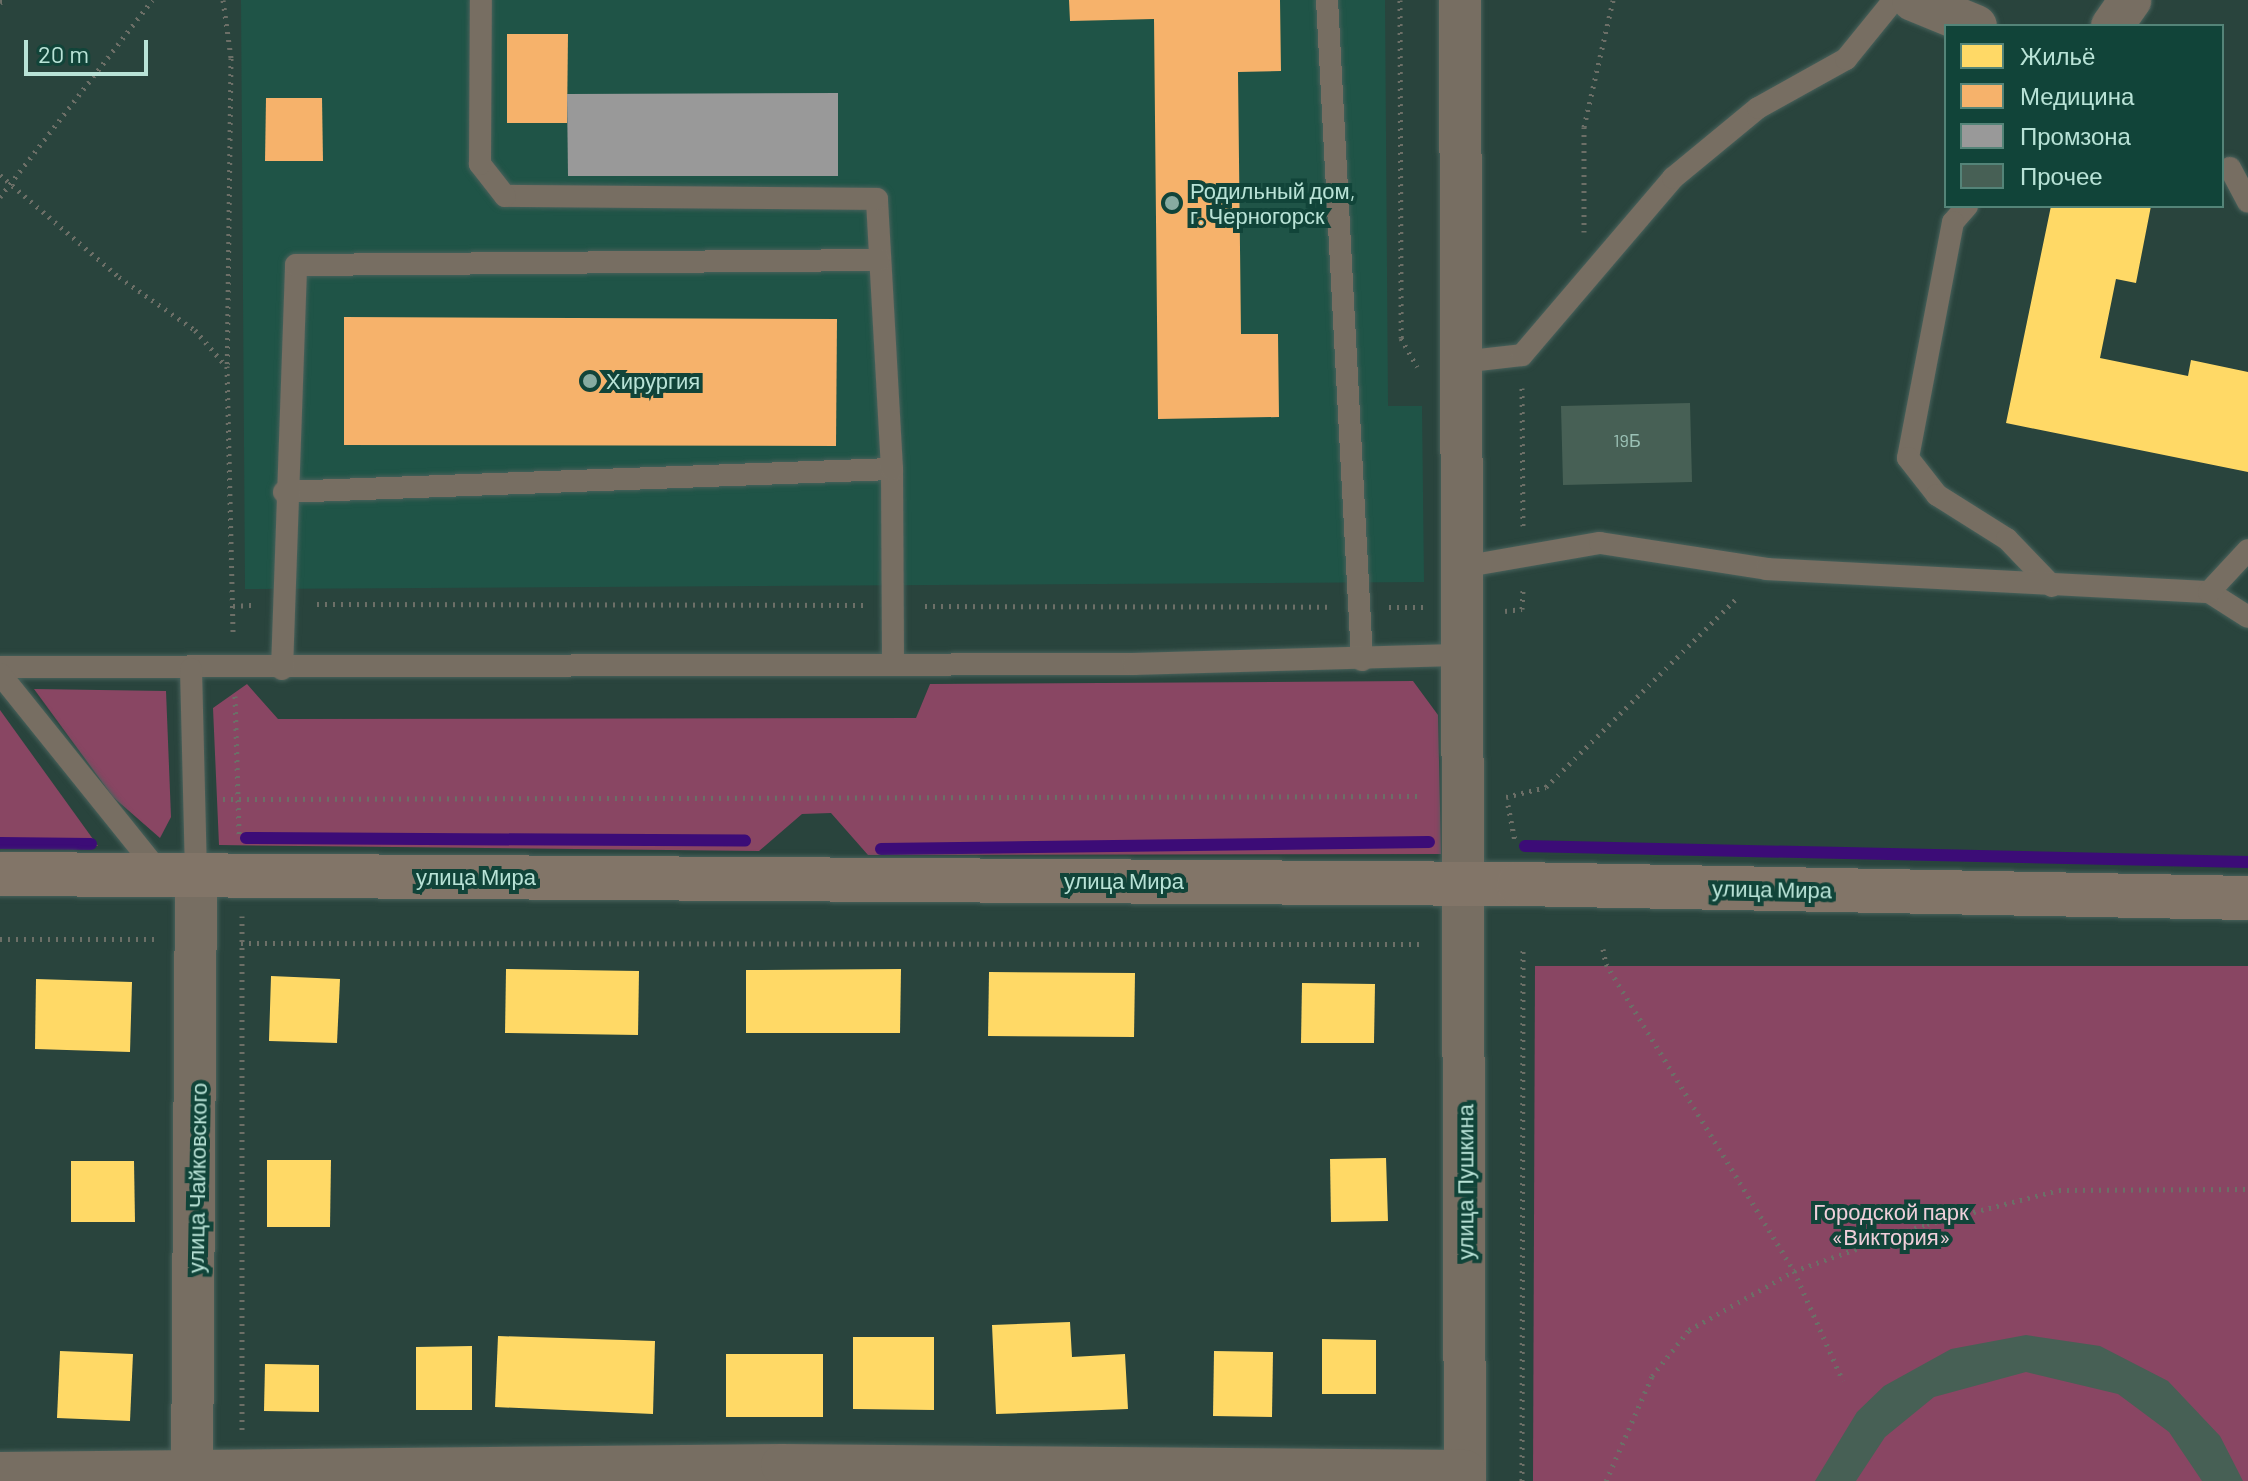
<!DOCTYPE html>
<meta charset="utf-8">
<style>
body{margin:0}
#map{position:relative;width:2248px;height:1481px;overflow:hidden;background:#29443d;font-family:Barlow,sans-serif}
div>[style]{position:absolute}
.built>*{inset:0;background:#1f5447}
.green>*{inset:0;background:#894663}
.homes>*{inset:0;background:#ffd966}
.health>*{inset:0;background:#f6b26b}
.industry>*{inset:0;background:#999}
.stream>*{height:12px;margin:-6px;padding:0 6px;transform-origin:6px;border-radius:6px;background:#3c0c77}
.building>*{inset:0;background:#476055}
.path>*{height:5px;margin-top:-2.5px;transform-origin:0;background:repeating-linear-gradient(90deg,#6c6f67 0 2px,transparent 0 8px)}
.roads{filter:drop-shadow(0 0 2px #48615b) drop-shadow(0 0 2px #48615b)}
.lane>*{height:22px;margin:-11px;padding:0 11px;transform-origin:11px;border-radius:11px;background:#776e62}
.street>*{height:42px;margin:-21px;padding:0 21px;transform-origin:21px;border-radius:21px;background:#776e62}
.secondary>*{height:44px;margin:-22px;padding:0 22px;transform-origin:22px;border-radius:22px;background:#827568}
.dots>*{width:22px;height:22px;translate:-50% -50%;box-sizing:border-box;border:4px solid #114439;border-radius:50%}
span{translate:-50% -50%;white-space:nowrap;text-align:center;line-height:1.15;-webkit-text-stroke:8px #114439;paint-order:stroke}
.number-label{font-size:18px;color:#9cc2b6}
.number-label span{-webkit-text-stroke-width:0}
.poi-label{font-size:22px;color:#b9e3d7}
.left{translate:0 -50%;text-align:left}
.street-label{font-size:22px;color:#b9e3d7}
.park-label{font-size:22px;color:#f0cfda}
.legend{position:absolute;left:1944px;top:24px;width:280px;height:184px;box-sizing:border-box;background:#114439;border:2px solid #548478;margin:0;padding:10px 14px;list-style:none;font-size:24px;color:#b9e3d7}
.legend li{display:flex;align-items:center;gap:16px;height:40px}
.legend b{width:40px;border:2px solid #548478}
.scale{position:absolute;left:24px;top:40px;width:124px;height:36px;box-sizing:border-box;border:4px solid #b9e3d7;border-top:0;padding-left:10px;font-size:24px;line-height:28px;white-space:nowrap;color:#b9e3d7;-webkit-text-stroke:6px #114439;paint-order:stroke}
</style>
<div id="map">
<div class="built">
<div style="clip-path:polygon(241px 0,1385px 0,1388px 406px,1422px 406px,1424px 582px,245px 589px)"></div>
</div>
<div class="green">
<div style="clip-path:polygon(1413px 681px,1438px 715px,1441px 854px,868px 855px,831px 813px,802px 814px,759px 851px,219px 845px,213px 708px,247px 684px,278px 719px,916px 718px,930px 684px)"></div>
<div style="clip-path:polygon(34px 689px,166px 691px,171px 817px,160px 838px,113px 797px)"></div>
<div style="clip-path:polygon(0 710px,98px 846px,0 846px)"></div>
<div style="clip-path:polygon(1535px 966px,2248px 966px,2248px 1481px,1533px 1481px)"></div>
</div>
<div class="homes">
<div style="clip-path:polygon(2051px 206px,2151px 206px,2136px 283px,2116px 279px,2100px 358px,2188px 376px,2191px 360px,2248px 372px,2248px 472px,2006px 423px)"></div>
<div style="clip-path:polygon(506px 969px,639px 971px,638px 1035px,505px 1033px)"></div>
<div style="clip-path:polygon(901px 969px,900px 1033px,746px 1033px,746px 970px)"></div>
<div style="clip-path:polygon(989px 972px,1135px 973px,1134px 1037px,988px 1036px)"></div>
<div style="clip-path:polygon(271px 976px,340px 979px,337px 1043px,269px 1041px)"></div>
<div style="clip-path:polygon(36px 979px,132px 982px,130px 1052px,35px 1049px)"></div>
<div style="clip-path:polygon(1302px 983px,1375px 984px,1374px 1043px,1301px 1043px)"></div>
<div style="clip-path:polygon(1386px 1158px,1388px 1221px,1331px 1222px,1330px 1159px)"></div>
<div style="clip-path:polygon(267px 1160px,331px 1160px,330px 1227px,267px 1227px)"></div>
<div style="clip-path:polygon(71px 1161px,134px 1161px,135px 1222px,71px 1222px)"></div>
<div style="clip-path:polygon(1070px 1322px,1072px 1357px,1125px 1354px,1128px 1409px,996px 1414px,992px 1325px)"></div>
<div style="clip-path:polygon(498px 1336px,655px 1341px,653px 1414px,495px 1407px)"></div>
<div style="clip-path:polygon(853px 1337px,934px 1337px,934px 1410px,853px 1409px)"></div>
<div style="clip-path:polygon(1322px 1339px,1376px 1340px,1376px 1394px,1322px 1394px)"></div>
<div style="clip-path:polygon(472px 1346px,472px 1410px,416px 1410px,416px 1347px)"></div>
<div style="clip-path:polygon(60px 1351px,133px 1354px,130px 1421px,57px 1418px)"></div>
<div style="clip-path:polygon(1214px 1351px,1273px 1352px,1272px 1417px,1213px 1416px)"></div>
<div style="clip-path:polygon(726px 1354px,823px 1354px,823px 1417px,726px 1417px)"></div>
<div style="clip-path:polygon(265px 1364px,319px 1365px,319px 1412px,264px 1411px)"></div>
</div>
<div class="health">
<div style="clip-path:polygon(1069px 0,1280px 0,1281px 71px,1238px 72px,1241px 334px,1278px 334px,1279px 417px,1158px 419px,1154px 19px,1070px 21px)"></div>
<div style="clip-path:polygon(507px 34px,568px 34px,567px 123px,507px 123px)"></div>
<div style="clip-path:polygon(266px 98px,322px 98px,323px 161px,265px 161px)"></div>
<div style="clip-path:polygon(344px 317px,837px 319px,836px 446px,344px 445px)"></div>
</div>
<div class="industry">
<div style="clip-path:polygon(838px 93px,838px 176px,568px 176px,567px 94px)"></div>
</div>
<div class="stream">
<div style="left:246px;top:838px;width:499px;rotate:0.3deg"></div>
<div style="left:0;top:843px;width:91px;rotate:0.6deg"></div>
<div style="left:1525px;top:846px;width:723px;rotate:1.27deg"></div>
<div style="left:881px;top:849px;width:548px;rotate:-0.73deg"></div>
</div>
<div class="building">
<div style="clip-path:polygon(1690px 403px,1692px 482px,1563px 485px,1561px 406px)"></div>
<div style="clip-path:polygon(2026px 1335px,2100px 1346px,2168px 1381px,2220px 1436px,2243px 1481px,2202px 1481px,2169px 1432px,2118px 1394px,2026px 1372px,1934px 1397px,1885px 1437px,1856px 1481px,1815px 1481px,1857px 1412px,1884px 1386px,1951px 1349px)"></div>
</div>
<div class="path">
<div style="left:223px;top:0;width:59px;rotate:82.1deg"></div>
<div style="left:231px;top:58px;width:308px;rotate:90.7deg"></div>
<div style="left:227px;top:366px;width:268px;rotate:88.7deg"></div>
<div style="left:1400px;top:0;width:338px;rotate:89.8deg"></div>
<div style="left:1401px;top:338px;width:33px;rotate:61deg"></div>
<div style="left:0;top:2px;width:7px;rotate:-16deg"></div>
<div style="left:0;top:175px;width:157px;rotate:40.6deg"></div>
<div style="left:119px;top:277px;width:93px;rotate:34.9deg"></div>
<div style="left:195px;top:330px;width:48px;rotate:49.3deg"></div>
<div style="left:0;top:197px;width:249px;rotate:-52.3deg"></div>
<div style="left:1584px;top:232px;width:105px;rotate:-90deg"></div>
<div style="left:1584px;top:127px;width:130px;rotate:-77.1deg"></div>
<div style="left:1522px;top:388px;width:138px;rotate:89.6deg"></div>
<div style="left:317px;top:604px;width:546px;rotate:0.1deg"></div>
<div style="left:233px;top:606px;width:22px;rotate:-3deg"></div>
<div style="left:925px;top:606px;width:402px;rotate:0.1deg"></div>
<div style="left:1389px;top:607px;width:34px"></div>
<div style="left:1505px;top:611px;width:17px;rotate:-7deg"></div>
<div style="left:1522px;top:609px;width:21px;rotate:-87deg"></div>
<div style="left:235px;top:696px;width:138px;rotate:88.3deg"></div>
<div style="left:1506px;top:797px;width:41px;rotate:-14deg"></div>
<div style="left:1546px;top:787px;width:270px;rotate:-44.7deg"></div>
<div style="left:223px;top:799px;width:1198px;rotate:-0.14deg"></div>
<div style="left:1508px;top:805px;width:38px;rotate:79deg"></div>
<div style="left:242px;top:916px;width:514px;rotate:90deg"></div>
<div style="left:0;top:939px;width:155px"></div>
<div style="left:241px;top:943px;width:1182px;rotate:0.05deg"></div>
<div style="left:1603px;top:949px;width:15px;rotate:79deg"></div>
<div style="left:1606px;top:964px;width:360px;rotate:58.5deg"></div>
<div style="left:1794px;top:1271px;width:120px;rotate:66deg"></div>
<div style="left:1522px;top:1481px;width:535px;rotate:-89.89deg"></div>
<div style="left:1606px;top:1481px;width:115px;rotate:-66.3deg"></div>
<div style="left:1652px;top:1376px;width:59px;rotate:-51.2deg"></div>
<div style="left:1689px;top:1330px;width:120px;rotate:-29.3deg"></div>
<div style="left:1794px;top:1271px;width:141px;rotate:-19.5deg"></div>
<div style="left:1927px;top:1224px;width:136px;rotate:-14.4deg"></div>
<div style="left:2059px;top:1190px;width:189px;rotate:-0.3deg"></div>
</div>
<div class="roads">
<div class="lane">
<div style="left:1327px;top:0;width:661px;rotate:86.96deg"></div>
<div style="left:2230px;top:168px;width:38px;rotate:62deg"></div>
<div style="left:1967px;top:206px;width:21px;rotate:131deg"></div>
<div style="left:1953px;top:222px;width:240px;rotate:100.8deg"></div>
<div style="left:1908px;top:458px;width:47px;rotate:51.9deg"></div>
<div style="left:1937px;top:495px;width:83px;rotate:32.2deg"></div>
<div style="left:2007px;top:539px;width:65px;rotate:46.2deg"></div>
<div style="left:1461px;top:362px;width:61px;rotate:-6.5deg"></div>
<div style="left:1522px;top:355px;width:233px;rotate:-49.5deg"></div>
<div style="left:1673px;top:178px;width:110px;rotate:-39.5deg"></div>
<div style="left:1758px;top:108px;width:101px;rotate:-29.1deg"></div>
<div style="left:1846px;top:59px;width:76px;rotate:-50.9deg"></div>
<div style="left:892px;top:469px;width:196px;rotate:89.7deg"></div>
<div style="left:284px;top:492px;width:608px;rotate:-2.17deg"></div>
<div style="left:892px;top:469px;width:270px;rotate:-93.2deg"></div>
<div style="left:877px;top:199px;width:372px;rotate:-179.5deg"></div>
<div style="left:505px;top:196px;width:41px;rotate:-128deg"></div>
<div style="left:480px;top:164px;width:164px;rotate:-89.7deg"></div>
<div style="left:1462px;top:567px;width:140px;rotate:-9.9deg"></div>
<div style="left:1600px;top:543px;width:169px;rotate:8.8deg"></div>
<div style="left:1767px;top:569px;width:443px;rotate:3deg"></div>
<div style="left:2209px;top:592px;width:46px;rotate:32.7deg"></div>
<div style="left:2209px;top:592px;width:57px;rotate:-47.1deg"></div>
<div style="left:0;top:667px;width:1134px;rotate:-0.15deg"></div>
<div style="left:1134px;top:664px;width:329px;rotate:-1.6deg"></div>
<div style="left:191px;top:669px;width:205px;rotate:88.6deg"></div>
<div style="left:282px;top:669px;width:404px;rotate:-88deg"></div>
<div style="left:296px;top:265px;width:583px;rotate:-0.49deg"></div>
<div style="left:0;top:674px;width:257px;rotate:51.2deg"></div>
</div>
<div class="street">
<div style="left:1460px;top:0;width:1481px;rotate:89.81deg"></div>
<div style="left:1913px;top:0;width:68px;rotate:22.4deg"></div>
<div style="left:2112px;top:26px;width:32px;rotate:-55deg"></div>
<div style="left:0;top:1473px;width:782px;rotate:-0.59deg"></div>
<div style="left:782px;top:1465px;width:683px;rotate:0.5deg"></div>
<div style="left:192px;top:1481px;width:607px;rotate:-89.62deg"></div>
</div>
<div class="secondary">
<div style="left:0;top:874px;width:1519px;rotate:0.38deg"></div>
<div style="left:1519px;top:884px;width:729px;rotate:1.1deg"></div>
</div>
</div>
<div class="dots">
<div style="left:1172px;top:203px;background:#87aba1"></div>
<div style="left:590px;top:381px;background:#87aba1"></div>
</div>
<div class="number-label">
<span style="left:1627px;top:440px">19Б</span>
</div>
<div class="poi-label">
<span class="left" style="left:1190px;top:203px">Родильный дом,<br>г. Черногорск</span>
<span class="left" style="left:606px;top:381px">Хирургия</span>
</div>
<div class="street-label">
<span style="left:476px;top:877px">улица Мира</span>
<span style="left:1124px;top:881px">улица Мира</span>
<span style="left:1772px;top:889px;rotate:1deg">улица Мира</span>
<span style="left:197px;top:1178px;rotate:-89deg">улица Чайковского</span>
<span style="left:1465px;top:1182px;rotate:-90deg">улица Пушкина</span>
</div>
<div class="park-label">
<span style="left:1891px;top:1224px">Городской парк<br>«Виктория»</span>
</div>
<ul class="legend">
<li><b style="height:22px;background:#ffd966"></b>Жильё</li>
<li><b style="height:22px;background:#f6b26b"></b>Медицина</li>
<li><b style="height:22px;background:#999"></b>Промзона</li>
<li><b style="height:22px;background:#476055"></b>Прочее</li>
</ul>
<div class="scale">20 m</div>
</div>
